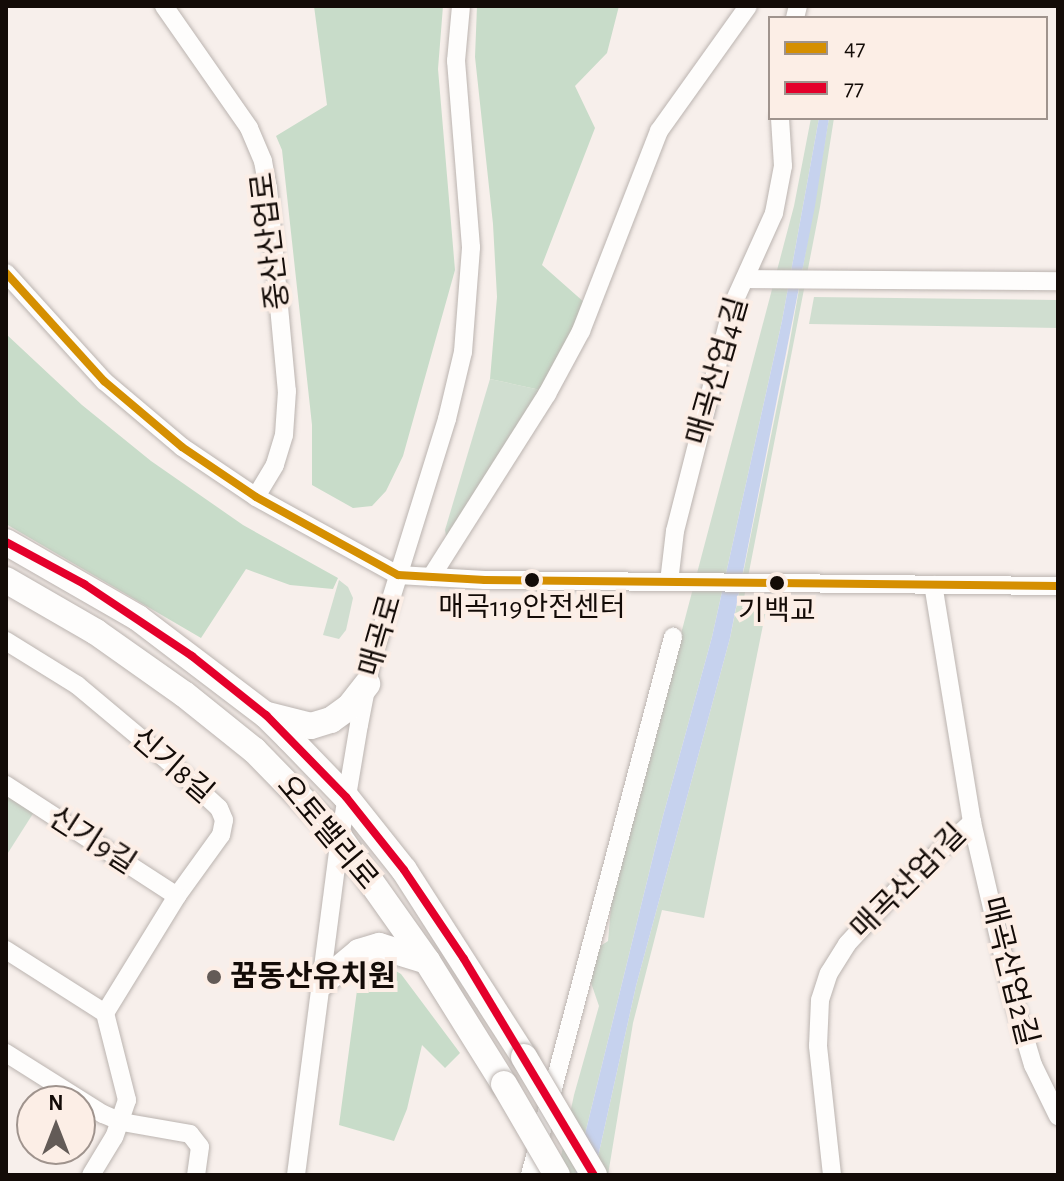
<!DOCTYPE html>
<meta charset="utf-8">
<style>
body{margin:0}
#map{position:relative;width:1064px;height:1181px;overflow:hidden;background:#f7efeb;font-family:"Alegreya Sans","Noto Sans KR",sans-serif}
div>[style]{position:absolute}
.green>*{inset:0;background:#d0ded0}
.forest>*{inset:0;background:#c8dcc9}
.water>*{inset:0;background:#c6d2ee}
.roads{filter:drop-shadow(0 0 2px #bbb4b0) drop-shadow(0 0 2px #bbb4b0)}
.minor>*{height:18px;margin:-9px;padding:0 9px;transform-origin:9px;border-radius:9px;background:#fefdfc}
.highway>*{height:26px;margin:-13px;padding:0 13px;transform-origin:13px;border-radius:13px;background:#fefdfc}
.bridges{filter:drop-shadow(0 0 2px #bbb4b0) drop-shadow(0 0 2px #bbb4b0)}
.highway-bridge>*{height:26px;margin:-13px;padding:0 13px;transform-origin:13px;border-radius:13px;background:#fefdfc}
.bus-1>*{height:8px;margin:-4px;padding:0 4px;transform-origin:4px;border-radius:4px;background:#d58f01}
.bus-2>*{height:8px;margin:-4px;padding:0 4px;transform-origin:4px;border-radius:4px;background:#e4002b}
.dots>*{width:22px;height:22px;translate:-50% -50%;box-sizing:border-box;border:4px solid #fceee6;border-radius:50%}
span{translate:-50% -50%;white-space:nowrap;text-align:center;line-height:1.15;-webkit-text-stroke:8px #fceee6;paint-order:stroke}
.bus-label{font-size:28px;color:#130b07}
.street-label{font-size:30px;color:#130b07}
.poi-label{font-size:30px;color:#130b07;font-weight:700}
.left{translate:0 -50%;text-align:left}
.frame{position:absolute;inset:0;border:8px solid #130b07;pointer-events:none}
.legend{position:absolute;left:768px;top:16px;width:280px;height:104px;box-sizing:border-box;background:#fceee6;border:2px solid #9f938d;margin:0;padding:10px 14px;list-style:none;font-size:24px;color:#130b07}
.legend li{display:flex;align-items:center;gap:16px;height:40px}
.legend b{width:40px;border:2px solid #9f938d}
.north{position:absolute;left:16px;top:1085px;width:80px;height:80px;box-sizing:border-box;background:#fceee6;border:2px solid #9f938d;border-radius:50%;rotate:0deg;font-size:22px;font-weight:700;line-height:32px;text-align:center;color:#130b07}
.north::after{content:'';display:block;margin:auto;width:28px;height:36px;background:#635b57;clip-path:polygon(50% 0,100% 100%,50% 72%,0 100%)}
</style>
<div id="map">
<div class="green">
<div style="clip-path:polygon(811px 118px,819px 118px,782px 321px,712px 637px,663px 816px,575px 1175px,557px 1175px,574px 1095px,599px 1006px,589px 977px,599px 947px,608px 941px,612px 895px,794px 206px)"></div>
<div style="clip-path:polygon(829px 118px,834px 118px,820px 207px,742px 608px,766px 610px,704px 918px,662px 910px,633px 1023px,608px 1175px,594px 1175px,636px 986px,730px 638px,788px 352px)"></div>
<div style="clip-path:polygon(814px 297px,1058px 300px,1058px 328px,809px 324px)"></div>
<div style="clip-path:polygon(490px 379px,545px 391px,447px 540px,445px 530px)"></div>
<div style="clip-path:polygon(339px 580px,348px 587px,353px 598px,346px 630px,339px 639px,323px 635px)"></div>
<div style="clip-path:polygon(6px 795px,34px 812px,6px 856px)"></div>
</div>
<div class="forest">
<div style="clip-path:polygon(314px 6px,443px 6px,438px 69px,455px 270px,403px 456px,386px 491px,372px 506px,353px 508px,312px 485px,312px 425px,282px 150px,276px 136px,327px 105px)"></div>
<div style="clip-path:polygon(477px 6px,619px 6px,607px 53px,575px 86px,595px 128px,542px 265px,585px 303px,545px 391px,490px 379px,497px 297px,493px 224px,475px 57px)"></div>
<div style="clip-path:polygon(6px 334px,82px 405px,151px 461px,243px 525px,338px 578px,333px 589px,290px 585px,246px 569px,201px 638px,6px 524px)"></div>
<div style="clip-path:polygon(377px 960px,401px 974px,460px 1053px,445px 1068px,422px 1045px,407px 1109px,394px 1141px,339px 1125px,360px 968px)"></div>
</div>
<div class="water">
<div style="clip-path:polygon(819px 118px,829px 118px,815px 206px,730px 638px,636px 986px,594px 1175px,575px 1175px,663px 816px,712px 637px,782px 321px)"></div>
</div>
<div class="roads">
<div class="minor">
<div style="left:164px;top:6px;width:149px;rotate:55.1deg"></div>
<div style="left:249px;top:128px;width:36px;rotate:67deg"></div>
<div style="left:263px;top:161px;width:27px;rotate:80deg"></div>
<div style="left:268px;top:188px;width:204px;rotate:84.7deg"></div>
<div style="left:287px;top:391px;width:44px;rotate:93.9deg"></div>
<div style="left:284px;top:435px;width:31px;rotate:107deg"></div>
<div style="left:275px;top:465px;width:37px;rotate:121deg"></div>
<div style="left:795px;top:18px;width:12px;rotate:-76deg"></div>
<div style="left:6px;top:273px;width:146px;rotate:47.8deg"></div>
<div style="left:104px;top:381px;width:102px;rotate:40.2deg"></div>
<div style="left:182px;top:447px;width:89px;rotate:34deg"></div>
<div style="left:256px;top:497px;width:162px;rotate:28.8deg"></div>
<div style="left:398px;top:575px;width:87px;rotate:3.3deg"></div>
<div style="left:485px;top:580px;width:573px;rotate:0.6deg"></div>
<div style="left:745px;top:279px;width:313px;rotate:0.4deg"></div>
<div style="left:431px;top:577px;width:217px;rotate:-57.6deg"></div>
<div style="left:547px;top:394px;width:72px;rotate:-61.6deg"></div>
<div style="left:581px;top:331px;width:215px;rotate:-68.7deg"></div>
<div style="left:659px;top:131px;width:153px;rotate:-54.5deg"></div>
<div style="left:669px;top:582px;width:51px;rotate:-83.3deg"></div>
<div style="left:675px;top:531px;width:234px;rotate:-75.7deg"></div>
<div style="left:733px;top:304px;width:100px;rotate:-65.7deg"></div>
<div style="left:774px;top:213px;width:48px;rotate:-79.2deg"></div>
<div style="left:783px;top:166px;width:48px;rotate:-93.6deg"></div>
<div style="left:6px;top:641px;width:84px;rotate:31.8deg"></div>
<div style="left:77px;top:685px;width:119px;rotate:39.9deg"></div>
<div style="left:168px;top:761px;width:69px;rotate:42.7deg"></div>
<div style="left:219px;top:808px;width:13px;rotate:67deg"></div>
<div style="left:224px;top:820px;width:15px;rotate:101deg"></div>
<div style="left:221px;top:835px;width:75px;rotate:125.8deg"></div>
<div style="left:177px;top:896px;width:137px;rotate:121.6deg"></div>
<div style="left:6px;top:785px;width:204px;rotate:33deg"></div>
<div style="left:972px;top:822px;width:181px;rotate:76.9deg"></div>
<div style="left:1013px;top:998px;width:70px;rotate:73.4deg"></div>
<div style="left:1033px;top:1065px;width:57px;rotate:63.9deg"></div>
<div style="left:6px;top:950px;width:117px;rotate:32.5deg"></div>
<div style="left:105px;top:1013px;width:90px;rotate:75.8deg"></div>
<div style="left:127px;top:1100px;width:39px;rotate:109deg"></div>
<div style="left:114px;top:1137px;width:44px;rotate:121.2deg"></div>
<div style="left:6px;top:1053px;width:115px;rotate:32.2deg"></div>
<div style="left:103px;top:1114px;width:21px;rotate:23deg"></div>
<div style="left:122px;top:1122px;width:69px;rotate:10deg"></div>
<div style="left:190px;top:1134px;width:16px;rotate:52deg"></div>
<div style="left:200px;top:1147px;width:28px;rotate:98deg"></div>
<div style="left:296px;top:1175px;width:340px;rotate:-82.6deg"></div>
<div style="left:340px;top:838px;width:115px;rotate:-80.5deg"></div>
<div style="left:359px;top:725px;width:63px;rotate:-79deg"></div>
<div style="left:371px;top:663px;width:256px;rotate:-72.7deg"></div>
<div style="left:447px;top:419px;width:69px;rotate:-76.6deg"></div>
<div style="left:463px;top:352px;width:105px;rotate:-85.6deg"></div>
<div style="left:471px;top:247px;width:187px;rotate:-94.6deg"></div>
<div style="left:456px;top:61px;width:55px;rotate:-84.8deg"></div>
<div style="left:530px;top:1175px;width:557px;rotate:-75.11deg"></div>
<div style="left:832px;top:1175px;width:130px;rotate:-96.2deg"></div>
<div style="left:818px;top:1046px;width:46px;rotate:-87.5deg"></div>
<div style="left:820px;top:1000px;width:28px;rotate:-72deg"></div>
<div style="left:829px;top:973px;width:34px;rotate:-58deg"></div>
<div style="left:847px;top:944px;width:72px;rotate:-47.2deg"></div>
<div style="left:896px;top:891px;width:103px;rotate:-42.2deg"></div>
<div style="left:972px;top:822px;width:240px;rotate:-99.3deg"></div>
</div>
<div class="highway">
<div style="left:6px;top:542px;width:152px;rotate:29.9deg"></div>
<div style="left:138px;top:618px;width:161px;rotate:37.2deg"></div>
<div style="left:266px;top:715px;width:33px;rotate:45deg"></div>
<div style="left:289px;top:738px;width:82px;rotate:46deg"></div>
<div style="left:346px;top:797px;width:93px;rotate:51.5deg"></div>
<div style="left:404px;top:870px;width:222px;rotate:57.3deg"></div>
<div style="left:6px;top:580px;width:104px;rotate:30deg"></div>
<div style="left:96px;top:632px;width:108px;rotate:35.2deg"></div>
<div style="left:184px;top:694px;width:90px;rotate:38.7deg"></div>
<div style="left:254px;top:750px;width:123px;rotate:45.7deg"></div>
<div style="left:340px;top:838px;width:151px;rotate:54.7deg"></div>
<div style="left:427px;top:961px;width:145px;rotate:58deg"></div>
<div style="left:268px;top:715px;width:44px;rotate:14.3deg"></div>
<div style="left:311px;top:726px;width:21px;rotate:-17deg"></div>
<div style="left:331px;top:720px;width:24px;rotate:-36deg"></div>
<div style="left:350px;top:706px;width:28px;rotate:-52deg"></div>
<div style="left:322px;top:983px;width:48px;rotate:-40deg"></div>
<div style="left:359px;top:952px;width:21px;rotate:-17deg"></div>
<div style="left:379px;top:946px;width:50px;rotate:17.4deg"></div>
</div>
</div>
<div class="bridges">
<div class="highway-bridge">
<div style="left:524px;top:1057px;width:137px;rotate:59.3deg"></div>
<div style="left:504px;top:1084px;width:105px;rotate:59.8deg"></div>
</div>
</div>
<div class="bus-1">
<div style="left:6px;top:273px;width:146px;rotate:47.8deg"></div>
<div style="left:104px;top:381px;width:102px;rotate:40.2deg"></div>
<div style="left:182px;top:447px;width:89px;rotate:34deg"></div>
<div style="left:256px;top:497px;width:162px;rotate:28.8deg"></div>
<div style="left:398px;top:575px;width:87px;rotate:3.3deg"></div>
<div style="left:485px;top:580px;width:573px;rotate:0.6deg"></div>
</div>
<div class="bus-2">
<div style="left:6px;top:542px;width:89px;rotate:28.3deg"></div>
<div style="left:84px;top:584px;width:130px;rotate:33.7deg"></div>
<div style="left:192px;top:656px;width:95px;rotate:38.6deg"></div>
<div style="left:266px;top:715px;width:115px;rotate:45.7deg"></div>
<div style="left:346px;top:797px;width:93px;rotate:51.5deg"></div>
<div style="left:404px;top:870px;width:107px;rotate:56deg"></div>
<div style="left:464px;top:959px;width:252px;rotate:59deg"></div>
</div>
<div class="dots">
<div style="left:532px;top:580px;background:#130b07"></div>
<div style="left:777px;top:583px;background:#130b07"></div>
<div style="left:214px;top:977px;background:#635b57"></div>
</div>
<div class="bus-label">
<span style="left:532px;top:608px">매곡119안전센터</span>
<span style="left:777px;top:612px">기백교</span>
</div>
<div class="street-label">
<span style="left:271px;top:241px;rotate:-97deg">중산산업로</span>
<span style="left:718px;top:371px;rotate:-74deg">매곡산업4길</span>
<span style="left:381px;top:636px;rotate:-74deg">매곡로</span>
<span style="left:172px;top:766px;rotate:41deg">신기8길</span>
<span style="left:327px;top:833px;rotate:50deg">오토밸리로</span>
<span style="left:92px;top:841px;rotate:33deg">신기9길</span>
<span style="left:909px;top:882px;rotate:-45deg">매곡산업1길</span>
<span style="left:1009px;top:971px;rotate:76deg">매곡산업2길</span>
</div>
<div class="poi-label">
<span class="left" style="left:230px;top:977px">꿈동산유치원</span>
</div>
<div class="frame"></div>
<ul class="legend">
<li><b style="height:10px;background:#d58f01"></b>47</li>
<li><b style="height:10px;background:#e4002b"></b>77</li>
</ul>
<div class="north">N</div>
</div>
